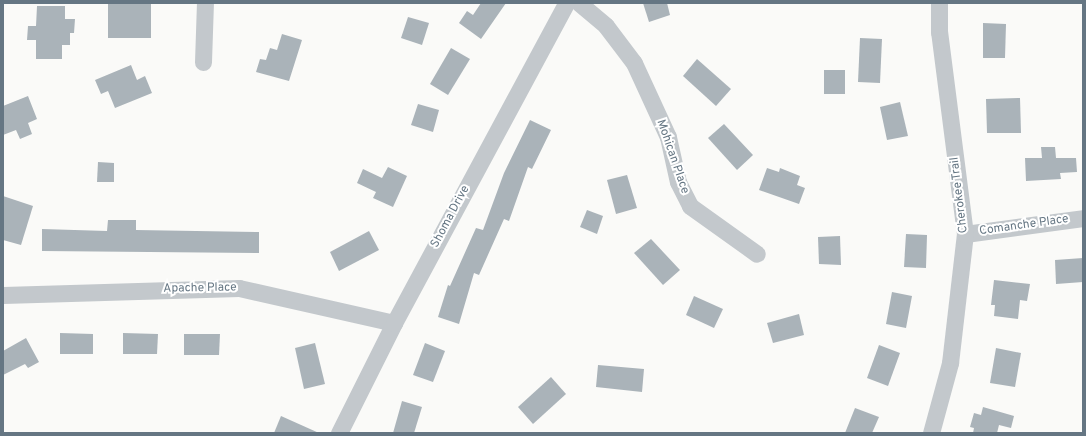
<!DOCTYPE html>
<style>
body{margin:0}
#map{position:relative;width:1086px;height:436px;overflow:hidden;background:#fafaf8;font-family:Overpass,sans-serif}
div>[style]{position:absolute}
.building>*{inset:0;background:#aab3b9}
.minor>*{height:17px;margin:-8.5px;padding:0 8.5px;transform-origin:8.5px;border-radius:8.5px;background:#c3c8cc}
span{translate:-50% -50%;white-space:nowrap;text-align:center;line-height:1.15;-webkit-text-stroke:4px #fff;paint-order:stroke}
.street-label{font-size:12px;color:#657683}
.frame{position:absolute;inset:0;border:4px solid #657683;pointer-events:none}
</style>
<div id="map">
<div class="building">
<div style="clip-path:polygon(108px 3px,151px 3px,151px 38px,108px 38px)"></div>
<div style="clip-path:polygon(481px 3px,506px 3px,481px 39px,459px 23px,467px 11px,473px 15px)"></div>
<div style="clip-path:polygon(643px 3px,667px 3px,670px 15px,649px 22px)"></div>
<div style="clip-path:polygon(37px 6px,65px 6px,65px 19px,75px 19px,74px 33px,70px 33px,70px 45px,62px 45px,62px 59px,36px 59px,36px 40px,27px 40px,28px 26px,36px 26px)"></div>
<div style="clip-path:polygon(408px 17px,429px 23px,422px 45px,401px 38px)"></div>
<div style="clip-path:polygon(983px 23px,1006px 24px,1005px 58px,983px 58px)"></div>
<div style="clip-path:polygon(282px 34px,302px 40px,289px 81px,256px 72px,260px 59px,266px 60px,270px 48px,277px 50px)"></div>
<div style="clip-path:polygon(860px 38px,882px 39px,880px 83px,858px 82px)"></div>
<div style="clip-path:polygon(451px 48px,470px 59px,448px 95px,430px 84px)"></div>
<div style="clip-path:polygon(697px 59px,731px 89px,716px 106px,683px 76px)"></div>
<div style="clip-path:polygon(131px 65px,137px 80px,145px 76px,152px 93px,115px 108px,108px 91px,101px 94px,95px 80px)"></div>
<div style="clip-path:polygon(824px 70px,845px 70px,845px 94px,824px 94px)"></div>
<div style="clip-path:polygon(28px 96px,37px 119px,28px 123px,32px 134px,20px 139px,16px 130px,3px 135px,3px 106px)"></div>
<div style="clip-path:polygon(1020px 98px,1021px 133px,987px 133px,986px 99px)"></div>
<div style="clip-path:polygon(900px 102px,908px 136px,887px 140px,880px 107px)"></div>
<div style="clip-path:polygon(418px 104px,439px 110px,433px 132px,411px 125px)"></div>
<div style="clip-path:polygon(530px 120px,551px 130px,532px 169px,528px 167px,509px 221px,504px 219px,479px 275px,474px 273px,459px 324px,438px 317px,448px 285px,450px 286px,476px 228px,483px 230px,504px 173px)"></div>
<div style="clip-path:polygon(724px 124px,753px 155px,737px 170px,708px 138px)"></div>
<div style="clip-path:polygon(1041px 147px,1055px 147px,1056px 158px,1076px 158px,1077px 172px,1060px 173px,1061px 179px,1026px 181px,1025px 158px,1042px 158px)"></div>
<div style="clip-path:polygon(98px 162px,114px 163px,114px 182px,97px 182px)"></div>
<div style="clip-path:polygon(388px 167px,407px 176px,393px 207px,373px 198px,376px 192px,357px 183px,363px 169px,382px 178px)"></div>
<div style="clip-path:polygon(767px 168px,779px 172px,780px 168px,800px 176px,797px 185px,805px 188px,799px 204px,759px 190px)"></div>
<div style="clip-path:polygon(627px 175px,637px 208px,616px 214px,607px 180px)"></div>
<div style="clip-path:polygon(3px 196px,33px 206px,21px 245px,3px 240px)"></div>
<div style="clip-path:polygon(587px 210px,603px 216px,597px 234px,580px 227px)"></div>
<div style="clip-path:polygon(108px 220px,136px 220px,136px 230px,259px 232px,259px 253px,42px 251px,42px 229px,107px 231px)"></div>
<div style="clip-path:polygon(369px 231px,379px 250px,339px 271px,330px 252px)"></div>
<div style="clip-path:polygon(906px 234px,927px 235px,926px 268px,904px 267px)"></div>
<div style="clip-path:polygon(840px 236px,841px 265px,819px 264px,818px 237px)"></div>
<div style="clip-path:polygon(651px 239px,680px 270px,663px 285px,634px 253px)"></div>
<div style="clip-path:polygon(1083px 258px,1083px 282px,1056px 284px,1055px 260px)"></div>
<div style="clip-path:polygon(994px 280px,1030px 284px,1027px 301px,1020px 300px,1018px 319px,994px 316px,995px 305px,991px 305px)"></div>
<div style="clip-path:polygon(892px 292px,912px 296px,906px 328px,886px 324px)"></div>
<div style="clip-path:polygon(694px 296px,723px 309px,714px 328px,686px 315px)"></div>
<div style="clip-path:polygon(799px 314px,804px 335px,773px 343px,767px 323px)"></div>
<div style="clip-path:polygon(60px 333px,93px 334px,93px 354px,60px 354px)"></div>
<div style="clip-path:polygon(123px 333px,158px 334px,157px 354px,123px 354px)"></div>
<div style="clip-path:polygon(184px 334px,220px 334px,219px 355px,184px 355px)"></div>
<div style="clip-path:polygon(26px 338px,39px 362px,28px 368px,25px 364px,3px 375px,3px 351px)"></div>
<div style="clip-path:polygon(315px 343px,325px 384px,304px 389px,295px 348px)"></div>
<div style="clip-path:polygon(425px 343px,445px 351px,433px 382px,413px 375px)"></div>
<div style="clip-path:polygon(879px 345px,900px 353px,888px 386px,867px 378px)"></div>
<div style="clip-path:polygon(996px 348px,1021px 353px,1015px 387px,990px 383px)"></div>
<div style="clip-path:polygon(598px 365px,644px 369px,642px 392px,596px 387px)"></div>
<div style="clip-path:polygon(551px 377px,566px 394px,533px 424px,518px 407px)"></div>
<div style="clip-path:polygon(402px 401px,422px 407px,414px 433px,393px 433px)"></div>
<div style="clip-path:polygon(983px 407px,1014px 416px,1011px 428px,999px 425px,997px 433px,973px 433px,974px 428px,970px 427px,974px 413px,981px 415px)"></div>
<div style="clip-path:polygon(855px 408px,879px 417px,872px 433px,845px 433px)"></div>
<div style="clip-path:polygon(281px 416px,319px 433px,274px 433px)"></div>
</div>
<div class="minor">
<div style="left:579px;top:3px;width:35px;rotate:40deg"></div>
<div style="left:606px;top:26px;width:46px;rotate:52.9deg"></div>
<div style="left:634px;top:63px;width:81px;rotate:65.3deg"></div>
<div style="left:668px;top:137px;width:46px;rotate:77.5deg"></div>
<div style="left:678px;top:182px;width:27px;rotate:63deg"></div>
<div style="left:690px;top:206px;width:82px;rotate:35.6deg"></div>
<div style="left:203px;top:62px;width:59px;rotate:-88.1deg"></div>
<div style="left:965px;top:234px;width:119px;rotate:-7.7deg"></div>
<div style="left:3px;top:295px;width:236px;rotate:-1.7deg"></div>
<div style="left:239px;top:288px;width:159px;rotate:12.7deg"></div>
<div style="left:339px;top:433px;width:123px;rotate:-63.4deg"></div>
<div style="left:394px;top:323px;width:363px;rotate:-61.7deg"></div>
<div style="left:931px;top:433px;width:73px;rotate:-74.8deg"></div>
<div style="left:950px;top:363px;width:130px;rotate:-83.4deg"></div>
<div style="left:965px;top:234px;width:204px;rotate:-97.3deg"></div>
<div style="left:939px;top:32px;width:29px;rotate:-90deg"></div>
</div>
<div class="street-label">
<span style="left:672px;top:157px;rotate:71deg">Mohican Place</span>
<span style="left:960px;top:195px;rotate:-97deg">Cherokee Trail</span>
<span style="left:451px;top:217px;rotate:-62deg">Shoma Drive</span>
<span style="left:1024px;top:226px;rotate:-8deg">Comanche Place</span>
<span style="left:200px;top:289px;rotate:-1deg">Apache Place</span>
</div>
<div class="frame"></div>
</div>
